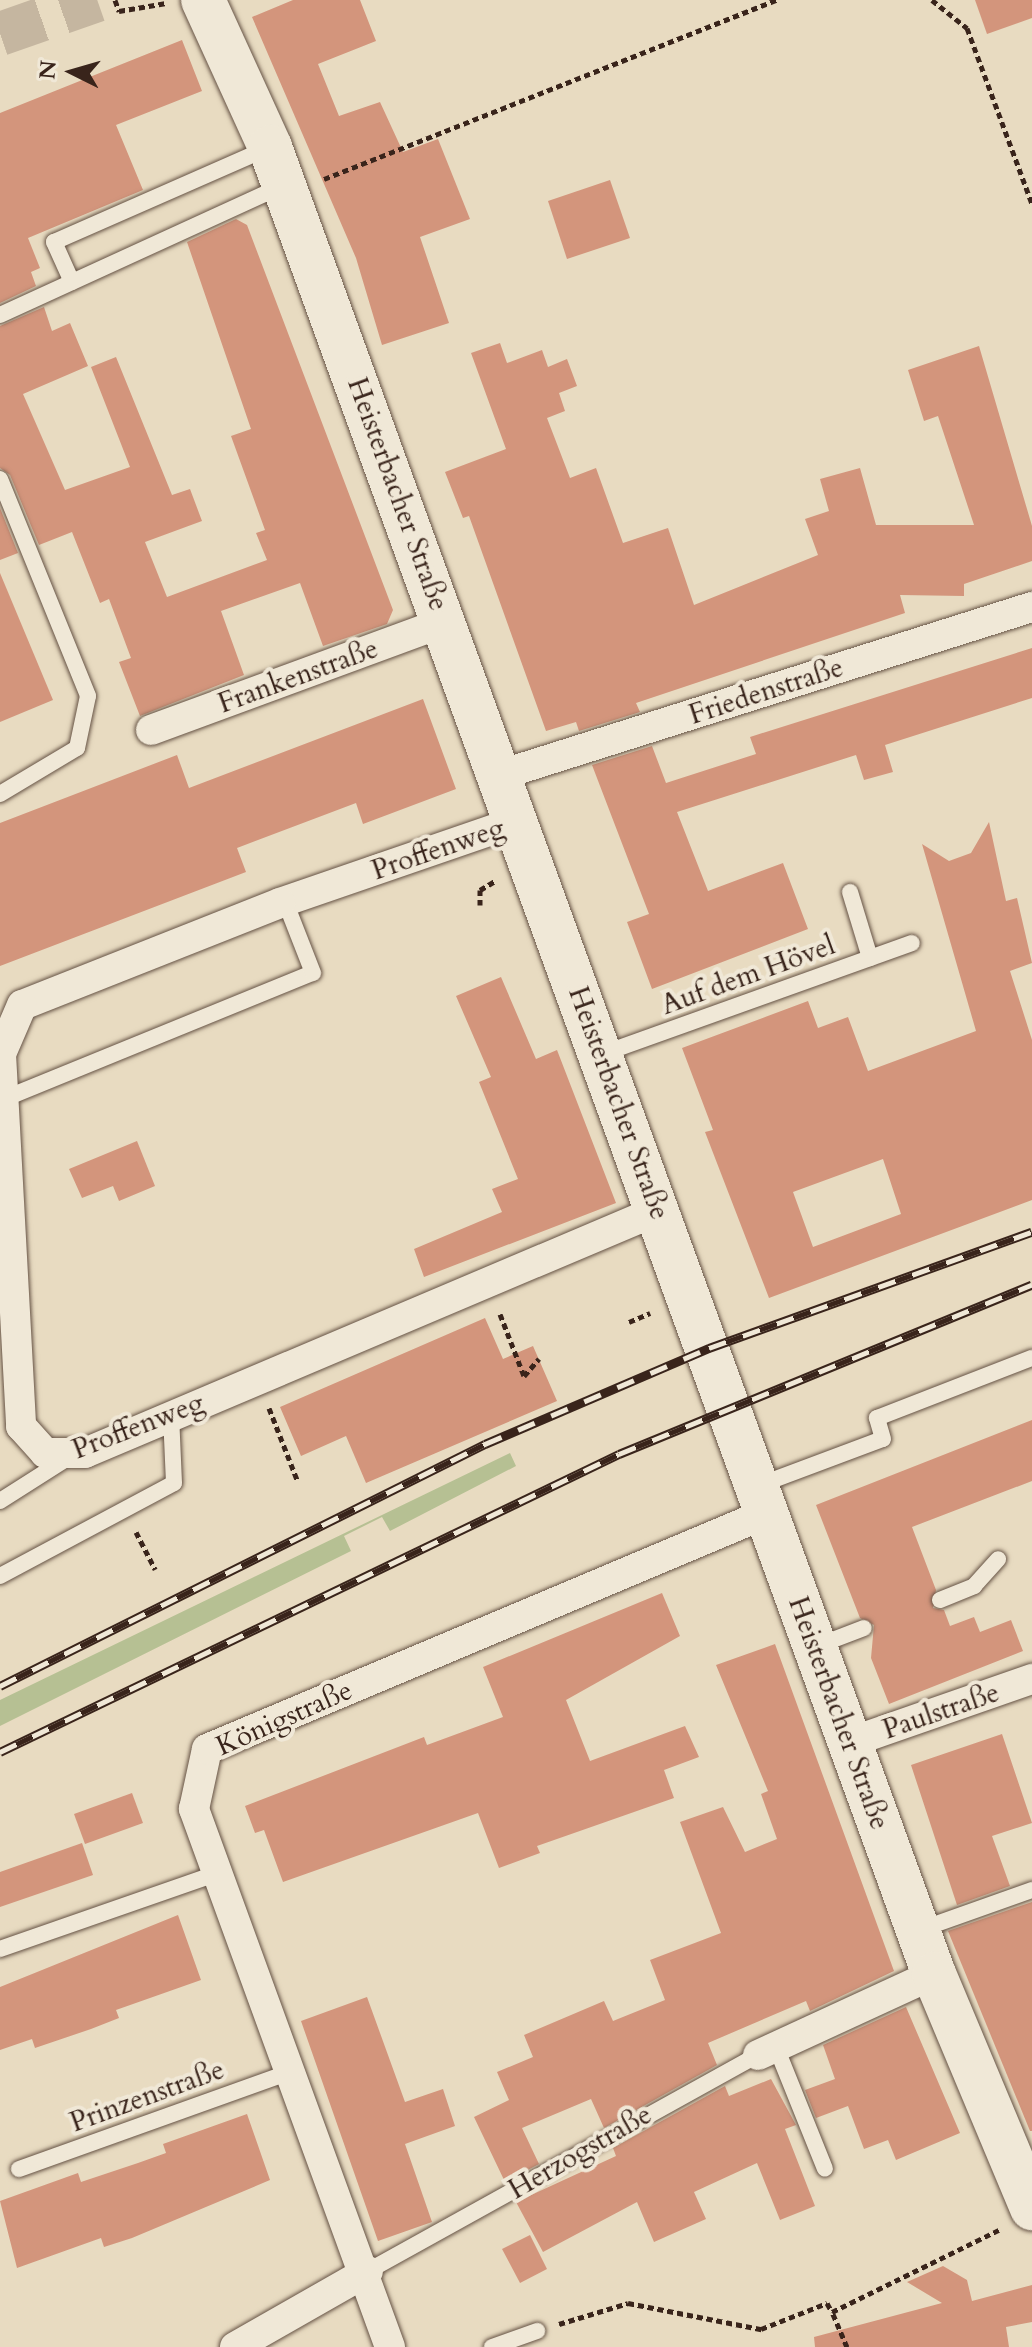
<!DOCTYPE html>
<meta charset="utf-8">
<style>
body{margin:0}
#map{position:relative;width:1032px;height:2347px;overflow:hidden;background:#e8dbc1;font-family:Cardo,serif}
div>[style]{position:absolute}
.green>*{inset:0;background:#b6c093}
.building>*{inset:0;background:#d3957c}
.highway-tunnel>*{height:44px;margin-top:-22px;transform-origin:0;background:repeating-linear-gradient(90deg,#c5b6a0 0 44px,transparent 0 66px)}
.path>*{height:5px;margin-top:-2.5px;transform-origin:0;background:repeating-linear-gradient(90deg,#39241b 0 6px,transparent 0 10px)}
.roads{filter:drop-shadow(0 0 2px #655244) drop-shadow(0 0 2px #655244)}
.lane>*{height:16px;margin:-8px;padding:0 8px;transform-origin:8px;border-radius:8px;background:#f0e8d7}
.street>*{height:30px;margin:-15px;padding:0 15px;transform-origin:15px;border-radius:15px;background:#f0e8d7}
.secondary>*{height:44px;margin:-22px;padding:0 22px;transform-origin:22px;border-radius:22px;background:#f0e8d7}
.rail>*{height:9px;margin-top:-4.5px;transform-origin:0;background:repeating-linear-gradient(90deg,#f0e8d7 0 18px,#39241b 0 36px);box-sizing:border-box;border-block:2px solid #39241b}
span{translate:-50% -50%;white-space:nowrap;text-align:center;line-height:1.15;-webkit-text-stroke:8px #f0e8d7;paint-order:stroke}
.street-label{font-size:28px;color:#39241b}
.north{position:absolute;left:32px;top:32px;width:80px;height:80px;-webkit-text-stroke:6px #f0e8d7;paint-order:stroke;rotate:275deg;font-size:22px;font-weight:700;line-height:32px;text-align:center;color:#39241b}
.north::after{content:'';display:block;margin:auto;width:28px;height:36px;background:#39241b;clip-path:polygon(50% 0,100% 100%,50% 72%,0 100%)}
</style>
<div id="map">
<div class="green">
<div style="clip-path:polygon(510px 1453px,516px 1466px,390px 1531px,382px 1517px,344px 1536px,351px 1551px,0 1726px,0 1700px)"></div>
</div>
<div class="building">
<div style="clip-path:polygon(293px 0,360px 0,376px 41px,318px 64px,339px 116px,380px 102px,403px 152px,438px 139px,470px 219px,420px 237px,449px 323px,382px 345px,356px 258px,252px 17px)"></div>
<div style="clip-path:polygon(975px 0,1032px 0,1032px 18px,987px 34px)"></div>
<div style="clip-path:polygon(182px 40px,202px 91px,116px 125px,143px 190px,28px 238px,40px 268px,31px 272px,36px 286px,0 303px,0 113px)"></div>
<div style="clip-path:polygon(610px 180px,630px 238px,567px 259px,548px 201px)"></div>
<div style="clip-path:polygon(236px 219px,247px 225px,393px 610px,387px 624px,323px 646px,300px 583px,221px 611px,244px 675px,140px 716px,119px 662px,131px 658px,109px 599px,100px 603px,72px 532px,39px 545px,10px 475px,0 468px,0 326px,44px 307px,52px 331px,70px 323px,88px 366px,23px 394px,65px 490px,130px 467px,91px 367px,116px 357px,172px 495px,190px 489px,202px 521px,145px 542px,167px 597px,267px 560px,256px 533px,265px 530px,231px 436px,251px 429px,187px 242px)"></div>
<div style="clip-path:polygon(500px 343px,507px 363px,542px 350px,548px 367px,567px 359px,577px 386px,559px 393px,565px 411px,547px 418px,570px 478px,596px 468px,623px 543px,668px 528px,694px 605px,818px 555px,805px 519px,829px 511px,820px 479px,860px 468px,876px 525px,974px 525px,938px 416px,924px 421px,908px 370px,979px 346px,1032px 526px,1032px 561px,964px 584px,964px 596px,900px 595px,905px 613px,636px 703px,640px 712px,579px 731px,576px 722px,546px 731px,469px 516px,463px 518px,445px 472px,506px 449px,471px 353px)"></div>
<div style="clip-path:polygon(0 508px,18px 553px,0 560px)"></div>
<div style="clip-path:polygon(0 573px,53px 700px,0 722px)"></div>
<div style="clip-path:polygon(1032px 648px,1032px 698px,885px 745px,893px 772px,864px 780px,856px 755px,677px 812px,708px 891px,783px 863px,808px 929px,652px 989px,627px 922px,649px 914px,592px 765px,652px 746px,666px 783px,756px 754px,750px 737px)"></div>
<div style="clip-path:polygon(423px 699px,456px 789px,363px 824px,356px 803px,237px 848px,246px 872px,0 966px,0 823px,177px 755px,189px 788px)"></div>
<div style="clip-path:polygon(evenodd,989px 822px,1006px 901px,1017px 898px,1032px 963px,1010px 971px,1032px 1040px,1032px 1200px,769px 1298px,705px 1132px,713px 1130px,682px 1048px,808px 1001px,818px 1028px,848px 1017px,868px 1071px,976px 1031px,922px 844px,949px 861px,971px 853px,989px 822px,883px 1159px,901px 1214px,813px 1247px,793px 1192px,883px 1159px)"></div>
<div style="clip-path:polygon(501px 977px,536px 1059px,557px 1050px,616px 1203px,424px 1277px,414px 1249px,502px 1212px,492px 1189px,518px 1179px,479px 1082px,491px 1077px,456px 996px)"></div>
<div style="clip-path:polygon(137px 1141px,155px 1186px,119px 1201px,113px 1186px,82px 1198px,69px 1169px)"></div>
<div style="clip-path:polygon(485px 1318px,503px 1359px,533px 1346px,557px 1401px,366px 1483px,346px 1436px,301px 1456px,280px 1407px)"></div>
<div style="clip-path:polygon(1032px 1420px,1032px 1481px,912px 1527px,936px 1590px,933px 1608px,944px 1610px,950px 1626px,974px 1617px,980px 1632px,1011px 1620px,1023px 1651px,889px 1704px,871px 1658px,874px 1625px,860px 1618px,816px 1505px)"></div>
<div style="clip-path:polygon(662px 1593px,680px 1636px,566px 1700px,590px 1761px,685px 1726px,699px 1757px,664px 1770px,674px 1798px,537px 1846px,540px 1853px,499px 1868px,478px 1813px,283px 1882px,264px 1830px,255px 1833px,245px 1806px,424px 1737px,427px 1745px,503px 1717px,483px 1667px)"></div>
<div style="clip-path:polygon(775px 1644px,894px 1971px,810px 2011px,806px 2001px,708px 2043px,717px 2065px,604px 2128px,591px 2099px,522px 2128px,539px 2164px,505px 2182px,474px 2117px,509px 2100px,497px 2072px,533px 2057px,524px 2035px,604px 2001px,613px 2021px,665px 2000px,650px 1960px,721px 1933px,680px 1822px,723px 1807px,745px 1852px,777px 1839px,761px 1794px,768px 1791px,716px 1665px)"></div>
<div style="clip-path:polygon(1002px 1734px,1032px 1823px,992px 1836px,1010px 1886px,957px 1905px,911px 1765px)"></div>
<div style="clip-path:polygon(132px 1793px,143px 1823px,85px 1844px,74px 1814px)"></div>
<div style="clip-path:polygon(82px 1843px,93px 1875px,0 1907px,0 1872px)"></div>
<div style="clip-path:polygon(1032px 1902px,1032px 2131px,1030px 2131px,948px 1931px)"></div>
<div style="clip-path:polygon(178px 1915px,201px 1980px,116px 2010px,119px 2018px,91px 2029px,35px 2048px,32px 2039px,0 2050px,0 1987px)"></div>
<div style="clip-path:polygon(367px 1997px,405px 2102px,443px 2089px,455px 2126px,405px 2144px,432px 2222px,378px 2241px,301px 2021px)"></div>
<div style="clip-path:polygon(906px 2007px,960px 2133px,896px 2160px,888px 2140px,864px 2149px,848px 2106px,816px 2118px,805px 2090px,835px 2079px,823px 2045px)"></div>
<div style="clip-path:polygon(771px 2079px,796px 2125px,785px 2129px,815px 2206px,780px 2220px,757px 2163px,694px 2192px,706px 2219px,654px 2242px,637px 2202px,543px 2252px,516px 2202px,616px 2156px,613px 2148px,725px 2086px,729px 2096px)"></div>
<div style="clip-path:polygon(247px 2114px,270px 2180px,132px 2238px,104px 2247px,101px 2238px,17px 2268px,0 2201px,78px 2173px,81px 2182px,138px 2163px,166px 2153px,163px 2144px)"></div>
<div style="clip-path:polygon(530px 2235px,547px 2269px,520px 2283px,502px 2249px)"></div>
<div style="clip-path:polygon(943px 2266px,967px 2280px,972px 2301px,1032px 2285px,1032px 2322px,1006px 2327px,1009px 2347px,815px 2347px,814px 2337px,942px 2303px,907px 2282px)"></div>
</div>
<div class="highway-tunnel">
<div style="left:0;top:34px;width:103px;rotate:-19.3deg"></div>
</div>
<div class="path">
<div style="left:115px;top:0;width:12px;rotate:70deg"></div>
<div style="left:119px;top:11px;width:48px;rotate:-9.7deg"></div>
<div style="left:932px;top:0;width:45px;rotate:38.7deg"></div>
<div style="left:967px;top:28px;width:188px;rotate:69.7deg"></div>
<div style="left:324px;top:179px;width:487px;rotate:-21.6deg"></div>
<div style="left:480px;top:905px;width:15px;rotate:-90deg"></div>
<div style="left:480px;top:890px;width:17px;rotate:-31deg"></div>
<div style="left:500px;top:1314px;width:66px;rotate:68.8deg"></div>
<div style="left:524px;top:1376px;width:23px;rotate:-49deg"></div>
<div style="left:629px;top:1322px;width:23px;rotate:-23deg"></div>
<div style="left:269px;top:1408px;width:79px;rotate:68.6deg"></div>
<div style="left:136px;top:1532px;width:42px;rotate:62.8deg"></div>
<div style="left:559px;top:2324px;width:72px;rotate:-16.9deg"></div>
<div style="left:628px;top:2303px;width:136px;rotate:11.1deg"></div>
<div style="left:761px;top:2329px;width:71px;rotate:-21.5deg"></div>
<div style="left:827px;top:2303px;width:10px;rotate:61deg"></div>
<div style="left:847px;top:2347px;width:38px;rotate:-113deg"></div>
<div style="left:832px;top:2312px;width:186px;rotate:-26.2deg"></div>
</div>
<div class="roads">
<div class="lane">
<div style="left:72px;top:282px;width:44px;rotate:-114.2deg"></div>
<div style="left:54px;top:242px;width:234px;rotate:-23.7deg"></div>
<div style="left:0;top:315px;width:310px;rotate:-24.6deg"></div>
<div style="left:0;top:479px;width:234px;rotate:67.9deg"></div>
<div style="left:88px;top:696px;width:53px;rotate:101.9deg"></div>
<div style="left:77px;top:748px;width:90px;rotate:149.1deg"></div>
<div style="left:850px;top:892px;width:69px;rotate:73.1deg"></div>
<div style="left:602px;top:1054px;width:329px;rotate:-19.7deg"></div>
<div style="left:6px;top:1098px;width:331px;rotate:-22.2deg"></div>
<div style="left:313px;top:973px;width:77px;rotate:-111.3deg"></div>
<div style="left:757px;top:1486px;width:134px;rotate:-20.5deg"></div>
<div style="left:883px;top:1439px;width:22px;rotate:-106deg"></div>
<div style="left:877px;top:1418px;width:166px;rotate:-21.2deg"></div>
<div style="left:0;top:1501px;width:82px;rotate:-32.5deg"></div>
<div style="left:0;top:1576px;width:197px;rotate:-28.1deg"></div>
<div style="left:174px;top:1483px;width:68px;rotate:-92.5deg"></div>
<div style="left:940px;top:1600px;width:37px;rotate:-22deg"></div>
<div style="left:974px;top:1586px;width:36px;rotate:-48deg"></div>
<div style="left:817px;top:1646px;width:50px;rotate:-21deg"></div>
<div style="left:919px;top:1930px;width:120px;rotate:-19.5deg"></div>
<div style="left:0;top:1949px;width:231px;rotate:-19.2deg"></div>
<div style="left:776px;top:2047px;width:131px;rotate:68.1deg"></div>
<div style="left:19px;top:2169px;width:291px;rotate:-19.7deg"></div>
<div style="left:368px;top:2271px;width:446px;rotate:-29deg"></div>
<div style="left:492px;top:2347px;width:48px;rotate:-19.6deg"></div>
</div>
<div class="street">
<div style="left:151px;top:730px;width:313px;rotate:-20.2deg"></div>
<div style="left:500px;top:775px;width:558px;rotate:-17.53deg"></div>
<div style="left:518px;top:821px;width:252px;rotate:161deg"></div>
<div style="left:280px;top:903px;width:277px;rotate:158.4deg"></div>
<div style="left:22px;top:1005px;width:53px;rotate:113.2deg"></div>
<div style="left:1px;top:1054px;width:373px;rotate:86.9deg"></div>
<div style="left:21px;top:1426px;width:36px;rotate:48deg"></div>
<div style="left:45px;top:1453px;width:40px"></div>
<div style="left:85px;top:1453px;width:623px;rotate:-22.95deg"></div>
<div style="left:851px;top:1742px;width:192px;rotate:-19.2deg"></div>
<div style="left:758px;top:2055px;width:194px;rotate:-24.7deg"></div>
<div style="left:235px;top:2347px;width:153px;rotate:-29.7deg"></div>
<div style="left:390px;top:2347px;width:573px;rotate:-110.02deg"></div>
<div style="left:194px;top:1809px;width:61px;rotate:-77.8deg"></div>
<div style="left:207px;top:1749px;width:605px;rotate:-22.84deg"></div>
</div>
<div class="secondary">
<div style="left:203px;top:0;width:162px;rotate:65.5deg"></div>
<div style="left:270px;top:147px;width:1944px;rotate:70.03deg"></div>
<div style="left:934px;top:1974px;width:254px;rotate:67.3deg"></div>
</div>
</div>
<div class="rail">
<div style="left:0;top:1686px;width:542px;rotate:-26.52deg"></div>
<div style="left:485px;top:1444px;width:244px;rotate:-23.2deg"></div>
<div style="left:709px;top:1348px;width:343px;rotate:-19.8deg"></div>
<div style="left:0;top:1752px;width:687px;rotate:-25.71deg"></div>
<div style="left:619px;top:1454px;width:446px;rotate:-22.3deg"></div>
</div>
<div class="street-label">
<span style="left:398px;top:494px;rotate:70deg">Heisterbacher Straße</span>
<span style="left:298px;top:676px;rotate:-20deg">Frankenstraße</span>
<span style="left:766px;top:691px;rotate:-18deg">Friedenstraße</span>
<span style="left:438px;top:849px;rotate:-19deg">Proffenweg</span>
<span style="left:748px;top:975px;rotate:-20deg">Auf dem Hövel</span>
<span style="left:619px;top:1103px;rotate:70deg">Heisterbacher Straße</span>
<span style="left:138px;top:1426px;rotate:-21deg">Proffenweg</span>
<span style="left:941px;top:1711px;rotate:-19deg">Paulstraße</span>
<span style="left:839px;top:1713px;rotate:70deg">Heisterbacher Straße</span>
<span style="left:284px;top:1718px;rotate:-24deg">Königstraße</span>
<span style="left:147px;top:2096px;rotate:-20deg">Prinzenstraße</span>
<span style="left:580px;top:2152px;rotate:-30deg">Herzogstraße</span>
</div>
<div class="north">N</div>
</div>
